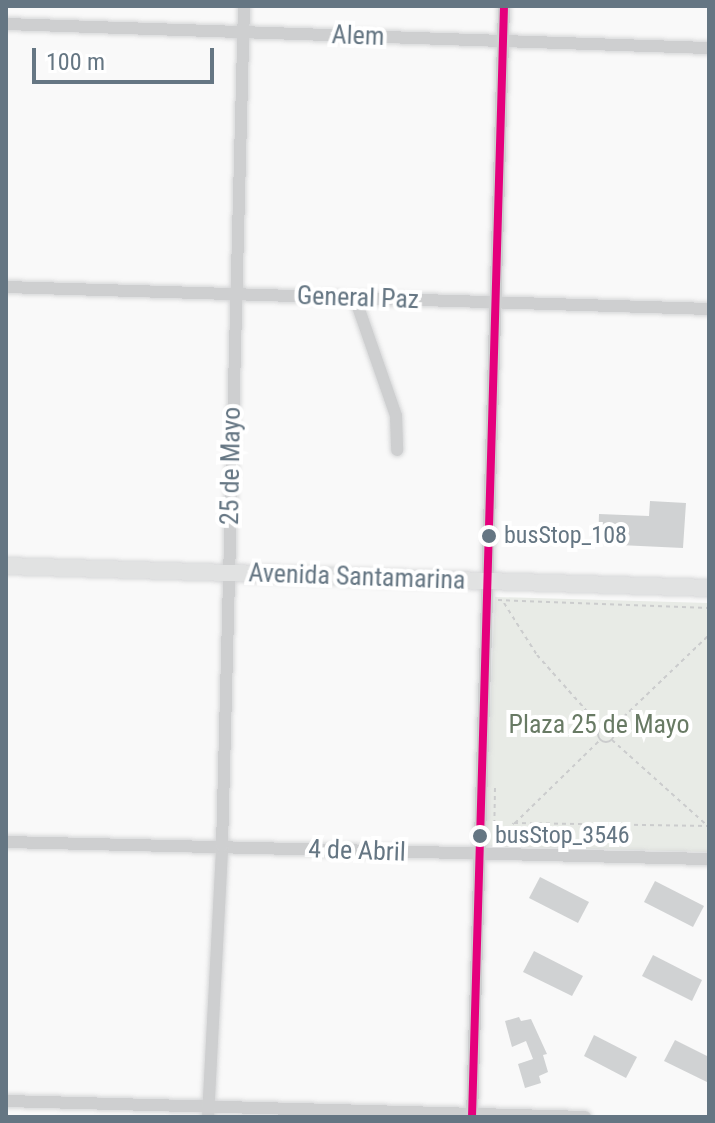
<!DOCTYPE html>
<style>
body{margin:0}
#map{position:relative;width:715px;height:1123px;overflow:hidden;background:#f9f9f9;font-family:"Roboto Condensed",sans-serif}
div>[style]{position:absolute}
.green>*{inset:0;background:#e8ebe6}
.building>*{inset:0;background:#d0d2d3}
.path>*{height:2px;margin-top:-1px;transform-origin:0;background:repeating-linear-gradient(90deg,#cbcccd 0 4px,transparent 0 8px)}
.path>.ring{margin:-1px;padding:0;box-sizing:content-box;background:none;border:2px solid #cbcccd;border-radius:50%}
.roads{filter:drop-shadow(0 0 2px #d5d6d7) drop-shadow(0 0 2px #d5d6d7)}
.minor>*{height:12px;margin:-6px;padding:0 6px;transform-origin:6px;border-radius:6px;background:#cecfd0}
.major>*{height:16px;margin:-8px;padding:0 8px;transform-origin:8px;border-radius:8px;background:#e1e2e2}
.bus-1>*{height:8px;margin:-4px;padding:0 4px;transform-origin:4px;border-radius:4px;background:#e5007d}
.dots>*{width:22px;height:22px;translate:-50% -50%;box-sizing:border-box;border:4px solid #fff;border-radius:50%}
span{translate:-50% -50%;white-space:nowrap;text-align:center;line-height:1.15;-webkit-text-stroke:8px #fff;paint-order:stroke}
.bus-label{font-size:24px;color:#657683}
.left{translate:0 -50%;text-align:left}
.street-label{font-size:26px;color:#657683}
.park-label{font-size:26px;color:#687a64}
.frame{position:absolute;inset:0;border:8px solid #657683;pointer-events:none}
.scale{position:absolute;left:32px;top:48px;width:182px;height:36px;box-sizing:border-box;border:4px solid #657683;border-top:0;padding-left:10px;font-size:24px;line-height:28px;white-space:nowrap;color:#657683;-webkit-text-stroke:6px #fff;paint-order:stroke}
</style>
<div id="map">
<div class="green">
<div style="clip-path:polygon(495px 597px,709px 603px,709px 852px,484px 846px)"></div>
</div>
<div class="building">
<div style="clip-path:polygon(650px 501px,686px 503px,683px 548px,598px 544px,599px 514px,649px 516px)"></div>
<div style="clip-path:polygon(540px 877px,589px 902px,578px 923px,529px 898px)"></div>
<div style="clip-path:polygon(655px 881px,704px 906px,693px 927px,644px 902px)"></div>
<div style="clip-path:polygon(534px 951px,583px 976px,572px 996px,523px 972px)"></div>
<div style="clip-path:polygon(653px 955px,702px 980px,692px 1001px,642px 976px)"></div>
<div style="clip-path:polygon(519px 1017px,521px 1021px,531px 1019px,547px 1054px,543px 1055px,548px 1072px,539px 1076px,541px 1083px,525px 1088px,518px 1064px,533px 1059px,526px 1041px,512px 1047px,505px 1021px)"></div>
<div style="clip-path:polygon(594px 1035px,637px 1057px,626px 1078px,584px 1056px)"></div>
<div style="clip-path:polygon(675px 1040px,709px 1057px,709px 1083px,664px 1061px)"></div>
</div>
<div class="path">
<div style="left:498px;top:600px;width:211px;rotate:2.2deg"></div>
<div style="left:504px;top:603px;width:62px;rotate:57.6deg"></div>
<div style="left:537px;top:655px;width:96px;rotate:48.4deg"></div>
<div class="ring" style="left:598px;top:726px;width:14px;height:14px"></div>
<div style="left:612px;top:728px;width:134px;rotate:-43.8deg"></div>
<div style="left:612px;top:740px;width:129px;rotate:41.9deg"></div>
<div style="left:515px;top:823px;width:119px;rotate:-44.3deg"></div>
<div style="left:494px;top:840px;width:53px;rotate:-88.9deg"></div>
<div style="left:495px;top:840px;width:25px;rotate:-42deg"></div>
<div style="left:514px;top:823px;width:195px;rotate:0.9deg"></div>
</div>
<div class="roads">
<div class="minor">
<div style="left:6px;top:24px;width:703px;rotate:1.96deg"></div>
<div style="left:6px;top:287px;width:703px;rotate:1.79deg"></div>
<div style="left:355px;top:298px;width:125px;rotate:70.8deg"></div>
<div style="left:396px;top:416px;width:34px;rotate:88deg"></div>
<div style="left:6px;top:842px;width:703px;rotate:1.39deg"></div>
<div style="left:6px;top:1101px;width:579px;rotate:1.58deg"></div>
<div style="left:208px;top:1117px;width:271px;rotate:-87deg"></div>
<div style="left:222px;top:846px;width:840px;rotate:-88.5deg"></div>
<div style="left:472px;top:1117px;width:1111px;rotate:-88.35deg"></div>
</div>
<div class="major">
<div style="left:6px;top:566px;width:703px;rotate:1.79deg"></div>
</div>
</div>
<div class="bus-1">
<div style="left:472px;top:1117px;width:1111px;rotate:-88.35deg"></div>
</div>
<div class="dots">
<div style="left:489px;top:536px;background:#657683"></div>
<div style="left:480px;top:836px;background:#657683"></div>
</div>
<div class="bus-label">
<span class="left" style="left:504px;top:536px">busStop_108</span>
<span class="left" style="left:495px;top:836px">busStop_3546</span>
</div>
<div class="street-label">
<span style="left:358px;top:36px;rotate:2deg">Alem</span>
<span style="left:358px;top:298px;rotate:2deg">General Paz</span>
<span style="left:231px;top:466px;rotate:-89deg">25 de Mayo</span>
<span style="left:357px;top:577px;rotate:2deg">Avenida Santamarina</span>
<span style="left:357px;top:851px;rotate:2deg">4 de Abril</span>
</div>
<div class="park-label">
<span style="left:599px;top:725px">Plaza 25 de Mayo</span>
</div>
<div class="frame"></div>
<div class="scale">100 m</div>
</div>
